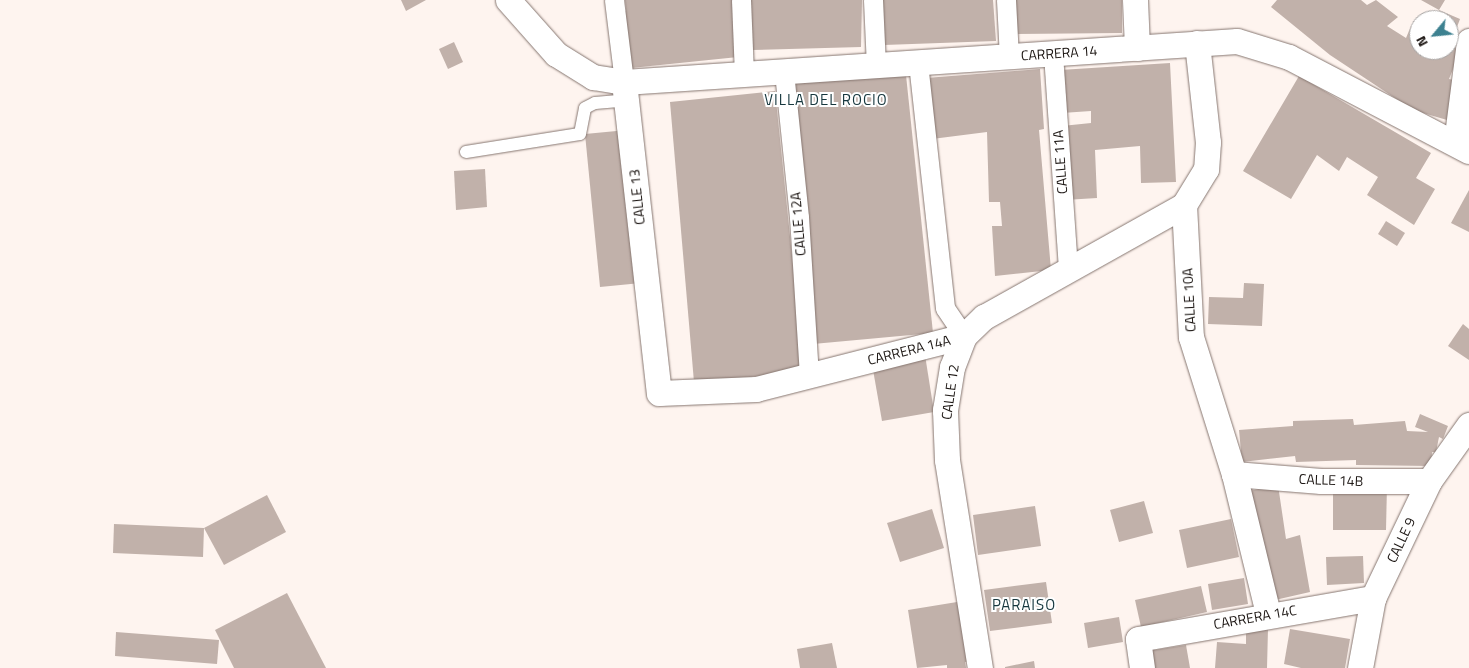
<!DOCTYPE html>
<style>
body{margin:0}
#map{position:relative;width:1469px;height:668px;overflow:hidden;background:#fef4ef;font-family:"Titillium Web",sans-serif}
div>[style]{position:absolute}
.building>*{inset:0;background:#c1b1aa}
.roads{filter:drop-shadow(0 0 1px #867670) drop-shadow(0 0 1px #867670)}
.service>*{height:12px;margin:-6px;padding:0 6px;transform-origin:6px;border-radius:6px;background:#fff}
.pedestrian>*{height:19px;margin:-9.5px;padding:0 9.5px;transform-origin:9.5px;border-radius:9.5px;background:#fff}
.minor>*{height:25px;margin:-12.5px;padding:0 12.5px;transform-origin:12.5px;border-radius:12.5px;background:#fff}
span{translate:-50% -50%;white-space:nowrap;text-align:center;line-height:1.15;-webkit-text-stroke:4px #fff;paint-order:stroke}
.street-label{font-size:14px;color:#1d1714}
.neighbourhood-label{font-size:15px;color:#16373e;letter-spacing:1px}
.north{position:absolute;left:1409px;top:10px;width:50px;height:50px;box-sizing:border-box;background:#fff;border:1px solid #a5a2a1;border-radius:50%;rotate:242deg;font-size:14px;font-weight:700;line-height:20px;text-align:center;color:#1d1714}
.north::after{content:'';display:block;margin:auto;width:18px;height:22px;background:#3d8190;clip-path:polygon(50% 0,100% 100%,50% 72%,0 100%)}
</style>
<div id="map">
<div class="building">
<div style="clip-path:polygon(401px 0,426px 0,406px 11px)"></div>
<div style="clip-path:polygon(625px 0,733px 0,738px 57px,631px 68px,627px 32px,621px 32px,620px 11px,626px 11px)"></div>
<div style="clip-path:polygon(751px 0,862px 0,861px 47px,753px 50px)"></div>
<div style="clip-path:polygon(883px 0,993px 0,996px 41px,884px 45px)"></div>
<div style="clip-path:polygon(1014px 0,1122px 0,1122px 33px,1016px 34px)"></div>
<div style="clip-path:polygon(1277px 0,1361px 0,1367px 5px,1376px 0,1398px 17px,1387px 26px,1406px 38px,1411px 26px,1419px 30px,1419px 50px,1449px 50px,1449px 20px,1435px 20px,1439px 10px,1421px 0,1445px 0,1439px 10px,1460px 19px,1451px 43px,1462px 47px,1449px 79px,1459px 81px,1447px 120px,1413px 110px,1330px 55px,1271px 7px)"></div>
<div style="clip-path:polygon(454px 42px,463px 62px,448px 69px,439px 49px)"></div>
<div style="clip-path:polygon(1170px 63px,1176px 182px,1141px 183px,1140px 146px,1095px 150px,1097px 198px,1065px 200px,1062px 126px,1091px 123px,1091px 111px,1062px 113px,1060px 70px)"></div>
<div style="clip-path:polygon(1040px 69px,1044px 129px,1039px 130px,1051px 270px,995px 276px,992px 226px,1002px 226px,1000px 202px,989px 202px,987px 132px,932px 139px,926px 78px)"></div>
<div style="clip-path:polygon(906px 75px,933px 333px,813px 344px,791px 84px)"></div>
<div style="clip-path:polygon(1299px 76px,1431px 153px,1416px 178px,1435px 189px,1414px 225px,1367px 195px,1378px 177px,1347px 157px,1339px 171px,1317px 155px,1291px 199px,1243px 171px)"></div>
<div style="clip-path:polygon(775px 91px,804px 372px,694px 382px,670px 102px)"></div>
<div style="clip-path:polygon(627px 130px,641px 283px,600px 287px,585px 134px)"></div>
<div style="clip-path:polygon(485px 169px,487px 207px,456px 210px,454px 171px)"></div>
<div style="clip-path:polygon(1469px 190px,1469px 232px,1451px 223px)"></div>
<div style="clip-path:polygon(1386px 221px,1405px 233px,1397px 246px,1378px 234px)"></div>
<div style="clip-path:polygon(1244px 283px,1264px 284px,1262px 326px,1208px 324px,1209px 297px,1243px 298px)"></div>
<div style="clip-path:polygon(1463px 324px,1469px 329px,1469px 360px,1448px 346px)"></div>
<div style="clip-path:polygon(925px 355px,934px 412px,882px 421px,872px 364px)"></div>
<div style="clip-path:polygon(1420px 414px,1448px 426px,1443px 439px,1439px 437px,1436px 452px,1432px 452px,1431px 466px,1356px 465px,1356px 460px,1296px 462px,1295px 456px,1242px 462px,1239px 430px,1293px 426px,1293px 421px,1353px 419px,1354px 425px,1405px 421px,1407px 431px,1428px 432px,1415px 427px)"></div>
<div style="clip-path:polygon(1278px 485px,1286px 539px,1300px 535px,1310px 592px,1275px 600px,1249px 491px)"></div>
<div style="clip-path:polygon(1333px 485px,1387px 485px,1386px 530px,1333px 530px)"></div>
<div style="clip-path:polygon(267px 495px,286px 532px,224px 565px,204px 528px)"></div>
<div style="clip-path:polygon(1144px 501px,1153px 533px,1119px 542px,1110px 510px)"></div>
<div style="clip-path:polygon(1035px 506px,1041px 546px,978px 555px,973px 515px)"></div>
<div style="clip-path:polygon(932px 509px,944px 548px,900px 562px,887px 523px)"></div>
<div style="clip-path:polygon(1231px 519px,1239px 557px,1187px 568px,1179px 530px)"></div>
<div style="clip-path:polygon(114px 524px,204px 528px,203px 557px,113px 553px)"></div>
<div style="clip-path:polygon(1363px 556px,1364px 583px,1327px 585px,1326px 557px)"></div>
<div style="clip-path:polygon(1244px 578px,1248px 604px,1212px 610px,1208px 584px)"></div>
<div style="clip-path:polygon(1046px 582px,1052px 623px,990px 631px,984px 590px)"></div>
<div style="clip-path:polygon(1201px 586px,1207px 612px,1141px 627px,1135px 600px)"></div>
<div style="clip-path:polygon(287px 593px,326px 668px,234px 668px,215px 630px)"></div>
<div style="clip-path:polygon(957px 602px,973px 661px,965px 662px,966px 668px,947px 668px,947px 665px,917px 668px,908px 610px)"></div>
<div style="clip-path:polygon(1119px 617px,1123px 642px,1088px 648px,1084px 623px)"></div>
<div style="clip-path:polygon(1246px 628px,1268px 629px,1267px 668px,1215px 668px,1217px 642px,1246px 644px)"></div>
<div style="clip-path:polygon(1290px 629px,1350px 639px,1345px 668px,1301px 668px,1284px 664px)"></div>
<div style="clip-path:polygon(116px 632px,219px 640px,217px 664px,115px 656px)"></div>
<div style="clip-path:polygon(832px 643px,837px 668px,800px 668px,797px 649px)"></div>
<div style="clip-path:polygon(1186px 645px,1190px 668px,1150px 668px,1148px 651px)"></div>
<div style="clip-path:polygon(1034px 661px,1035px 668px,1005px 668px,1005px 667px)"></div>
</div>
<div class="roads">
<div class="service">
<div style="left:466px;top:152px;width:115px;rotate:-9deg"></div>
<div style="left:580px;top:134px;width:26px;rotate:-79deg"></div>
<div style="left:585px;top:108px;width:11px;rotate:-27deg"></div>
<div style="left:595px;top:103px;width:32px;rotate:-5deg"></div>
</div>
<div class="pedestrian">
<div style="left:614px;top:0;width:83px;rotate:83deg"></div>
<div style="left:741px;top:0;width:75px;rotate:87.7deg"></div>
<div style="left:873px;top:0;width:66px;rotate:87.4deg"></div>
<div style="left:1006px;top:0;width:57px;rotate:87deg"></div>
<div style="left:1053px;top:54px;width:217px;rotate:86deg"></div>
<div style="left:918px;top:63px;width:246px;rotate:83.7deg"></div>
<div style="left:945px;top:308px;width:34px;rotate:56deg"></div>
<div style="left:784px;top:72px;width:146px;rotate:84.1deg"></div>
<div style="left:799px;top:217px;width:158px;rotate:86.4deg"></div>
</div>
<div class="minor">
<div style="left:508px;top:0;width:72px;rotate:48.4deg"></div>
<div style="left:556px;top:54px;width:44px;rotate:31.9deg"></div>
<div style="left:593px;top:77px;width:31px;rotate:9deg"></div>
<div style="left:624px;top:82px;width:614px;rotate:-3.83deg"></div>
<div style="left:1237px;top:41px;width:54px;rotate:17.1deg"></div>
<div style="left:1289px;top:57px;width:203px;rotate:27.6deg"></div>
<div style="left:1135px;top:0;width:48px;rotate:87.6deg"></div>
<div style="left:1197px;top:43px;width:100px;rotate:83.7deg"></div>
<div style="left:1208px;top:142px;width:27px;rotate:94deg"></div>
<div style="left:1206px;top:169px;width:42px;rotate:121.4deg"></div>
<div style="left:1184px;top:205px;width:132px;rotate:87deg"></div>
<div style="left:1191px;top:337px;width:144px;rotate:72.6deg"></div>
<div style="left:1234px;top:474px;width:144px;rotate:76.3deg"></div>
<div style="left:624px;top:82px;width:313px;rotate:83.6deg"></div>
<div style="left:659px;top:393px;width:97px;rotate:-2.4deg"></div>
<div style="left:756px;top:389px;width:215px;rotate:-14.3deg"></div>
<div style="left:964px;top:336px;width:28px;rotate:-44deg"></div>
<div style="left:984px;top:317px;width:229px;rotate:-29.2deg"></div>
<div style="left:1456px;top:143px;width:103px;rotate:-82.7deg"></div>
<div style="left:964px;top:336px;width:33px;rotate:111deg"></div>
<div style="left:952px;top:367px;width:44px;rotate:99.2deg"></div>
<div style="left:945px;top:410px;width:50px;rotate:87.7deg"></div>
<div style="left:947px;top:460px;width:211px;rotate:81deg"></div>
<div style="left:1234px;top:474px;width:87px;rotate:4.6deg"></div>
<div style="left:1321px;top:481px;width:108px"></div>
<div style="left:1142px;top:668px;width:29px;rotate:-98deg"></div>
<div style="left:1138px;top:639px;width:239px;rotate:-9.9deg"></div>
<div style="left:1360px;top:668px;width:71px;rotate:-79.5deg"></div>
<div style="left:1373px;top:598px;width:130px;rotate:-64.4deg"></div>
<div style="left:1429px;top:481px;width:69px;rotate:-54.5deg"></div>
</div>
</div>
<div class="street-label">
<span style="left:1059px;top:53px;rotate:-4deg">CARRERA 14</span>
<span style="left:1060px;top:162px;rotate:-94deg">CALLE 11A</span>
<span style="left:637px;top:197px;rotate:-96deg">CALLE 13</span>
<span style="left:798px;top:224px;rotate:-95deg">CALLE 12A</span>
<span style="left:1189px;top:300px;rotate:-93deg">CALLE 10A</span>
<span style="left:909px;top:350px;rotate:-14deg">CARRERA 14A</span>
<span style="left:950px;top:392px;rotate:-82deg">CALLE 12</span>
<span style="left:1331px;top:480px;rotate:2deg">CALLE 14B</span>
<span style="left:1401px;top:540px;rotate:-65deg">CALLE 9</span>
<span style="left:1255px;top:617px;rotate:-10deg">CARRERA 14C</span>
</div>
<div class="neighbourhood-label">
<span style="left:826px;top:100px">VILLA DEL ROCIO</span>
<span style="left:1024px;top:605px">PARAISO</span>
</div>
<div class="north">N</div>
</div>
